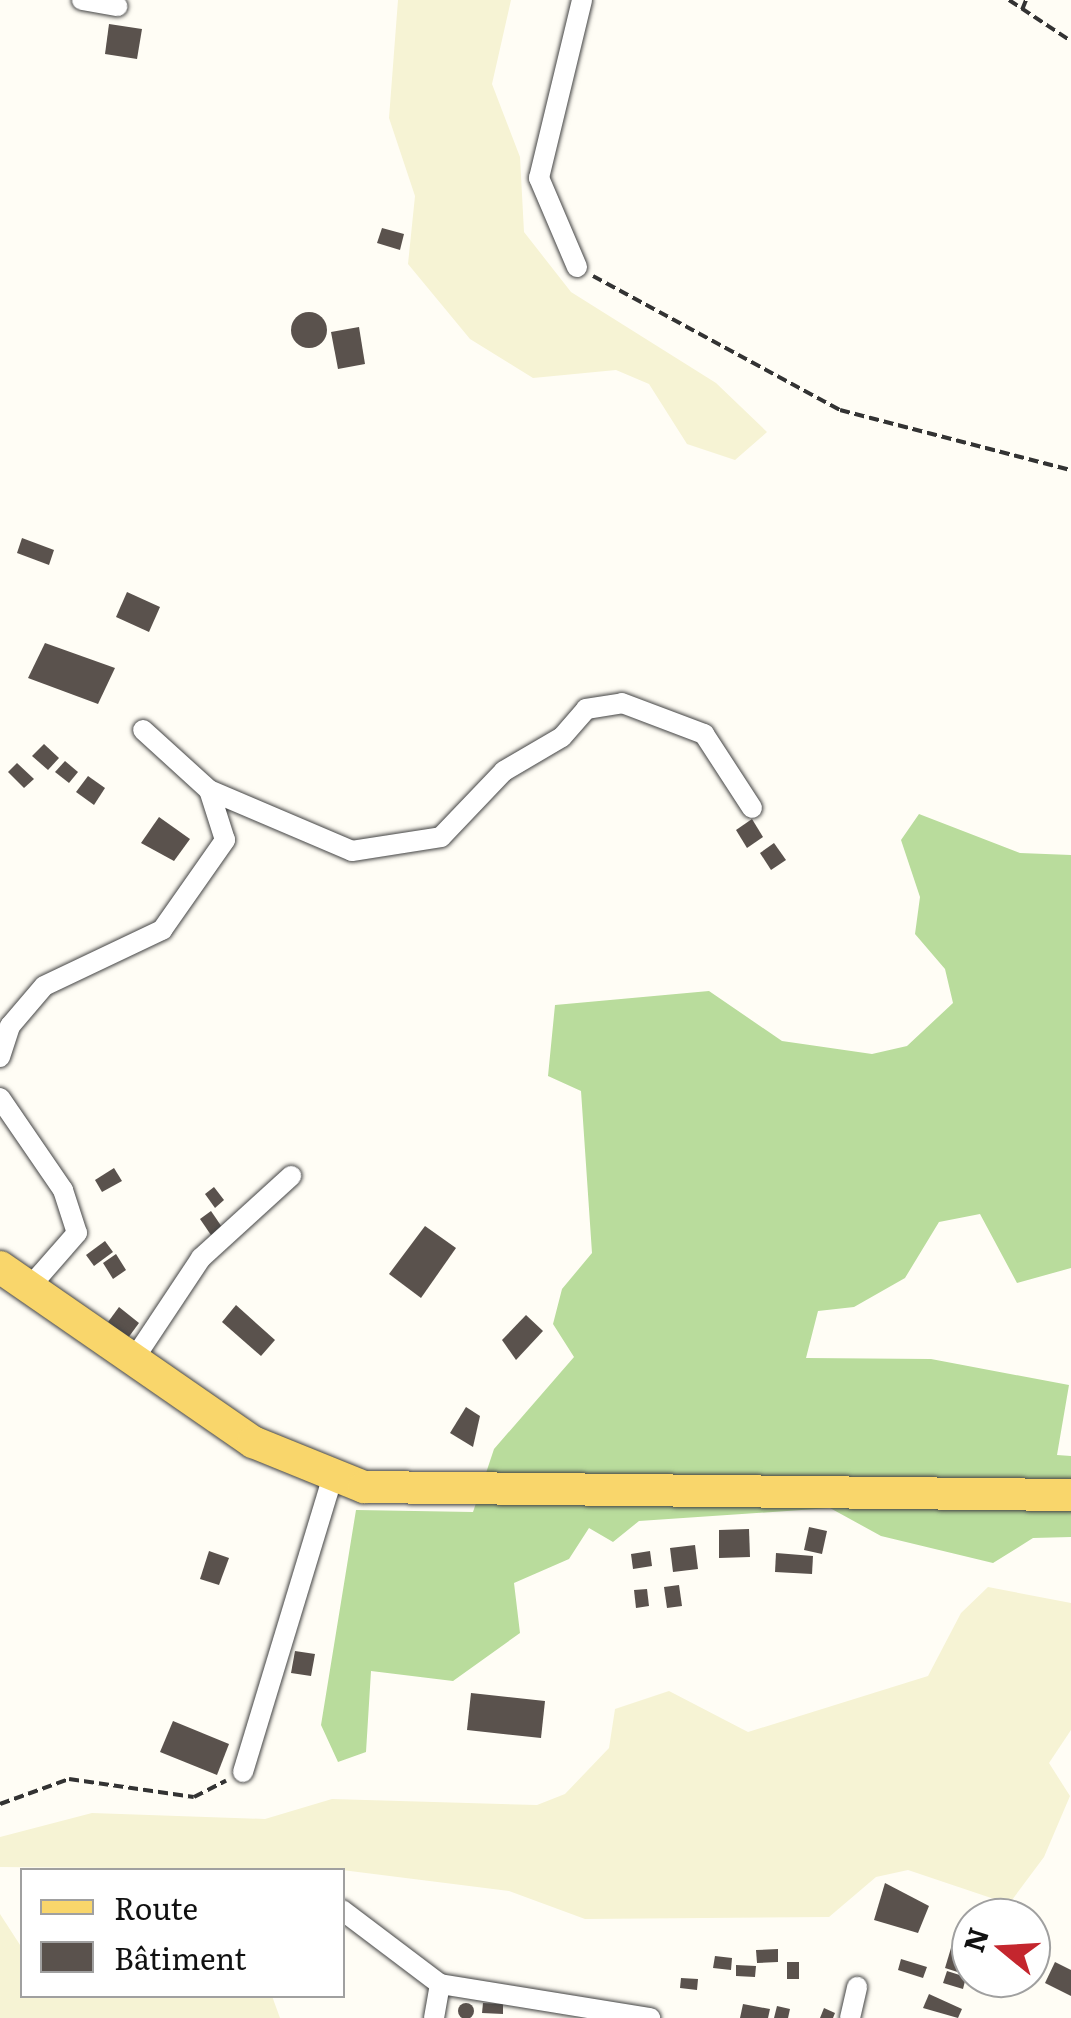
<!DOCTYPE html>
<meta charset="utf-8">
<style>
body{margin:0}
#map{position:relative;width:1071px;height:2018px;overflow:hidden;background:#fffdf5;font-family:Literata,serif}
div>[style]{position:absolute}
.farmland>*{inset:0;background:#f6f3d4}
.forest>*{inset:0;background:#b9dc9c}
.building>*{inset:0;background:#5a524d}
.round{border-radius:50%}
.path>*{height:4px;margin-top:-2px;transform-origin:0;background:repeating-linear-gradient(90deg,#333 0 10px,transparent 0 15px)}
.roads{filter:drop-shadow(0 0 2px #444) drop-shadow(0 0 2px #444)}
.street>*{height:20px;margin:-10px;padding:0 10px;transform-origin:10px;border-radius:10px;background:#fff}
.primary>*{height:32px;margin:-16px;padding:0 16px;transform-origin:16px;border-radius:16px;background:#f9d66b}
span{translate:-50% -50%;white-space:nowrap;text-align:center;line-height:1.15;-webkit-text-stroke:10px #fff;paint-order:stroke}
.legend{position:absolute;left:20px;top:1868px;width:325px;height:130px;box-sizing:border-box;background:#fff;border:2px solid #a0a0a0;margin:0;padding:12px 18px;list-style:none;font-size:30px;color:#111}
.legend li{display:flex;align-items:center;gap:20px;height:50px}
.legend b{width:50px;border:2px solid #a0a0a0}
.north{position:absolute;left:951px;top:1898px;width:100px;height:100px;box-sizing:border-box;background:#fff;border:2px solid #a0a0a0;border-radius:50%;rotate:288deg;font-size:28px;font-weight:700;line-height:40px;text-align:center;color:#111}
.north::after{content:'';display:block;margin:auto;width:35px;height:45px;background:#c4262e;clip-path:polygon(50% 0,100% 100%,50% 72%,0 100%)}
</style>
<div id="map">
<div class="farmland">
<div style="clip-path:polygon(398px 0,511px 0,492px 84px,520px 157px,524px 232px,571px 292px,716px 383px,767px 432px,735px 460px,687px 444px,649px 384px,616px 370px,533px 378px,470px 339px,408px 264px,415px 196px,389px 118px)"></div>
<div style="clip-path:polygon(988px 1587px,1071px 1603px,1071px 1730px,1049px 1763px,1070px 1796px,1044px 1857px,1009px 1904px,908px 1870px,876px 1877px,829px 1917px,585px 1919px,509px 1891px,342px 1870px,0 1867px,0 1837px,92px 1813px,265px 1819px,332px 1799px,537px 1805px,565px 1794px,609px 1748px,615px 1709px,669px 1691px,748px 1732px,928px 1676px,961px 1613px)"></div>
<div style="clip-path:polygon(0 1914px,22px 1948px,22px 1996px,272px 1996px,280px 2018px,0 2018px)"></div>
</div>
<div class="forest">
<div style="clip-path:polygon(919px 814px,1020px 853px,1071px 855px,1071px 1268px,1017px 1283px,980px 1214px,939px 1222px,905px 1278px,854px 1307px,818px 1311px,806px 1358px,931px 1359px,1069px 1385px,1057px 1455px,1071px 1456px,1071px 1537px,1033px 1538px,993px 1563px,881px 1536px,830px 1508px,639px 1521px,613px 1542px,589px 1528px,569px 1559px,514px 1583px,520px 1633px,453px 1681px,371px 1671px,366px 1752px,338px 1762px,321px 1725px,356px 1510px,473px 1512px,494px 1449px,574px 1357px,553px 1324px,562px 1289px,592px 1253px,581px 1091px,548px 1076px,555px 1005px,709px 991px,782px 1041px,872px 1054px,907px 1046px,953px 1003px,945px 969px,915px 934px,920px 897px,901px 840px)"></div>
</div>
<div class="building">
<div style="clip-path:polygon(109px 24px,142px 29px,137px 59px,105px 54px)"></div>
<div style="clip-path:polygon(382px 228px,404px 234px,400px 250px,377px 243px)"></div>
<div class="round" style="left:291px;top:312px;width:36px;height:36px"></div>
<div style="clip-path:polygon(359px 327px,365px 364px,338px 369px,331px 332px)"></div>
<div style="clip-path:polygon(22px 538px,54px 550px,49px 565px,17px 553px)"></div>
<div style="clip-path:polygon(127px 592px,160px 607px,149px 632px,116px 617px)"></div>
<div style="clip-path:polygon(45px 643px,115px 668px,98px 704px,28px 678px)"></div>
<div style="clip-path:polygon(44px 744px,59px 758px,48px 770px,32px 756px)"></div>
<div style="clip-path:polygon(65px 761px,78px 772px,69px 783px,55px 772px)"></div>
<div style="clip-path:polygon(17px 763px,34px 779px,24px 788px,8px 772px)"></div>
<div style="clip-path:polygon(88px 776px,105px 788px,94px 805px,76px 792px)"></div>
<div style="clip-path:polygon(159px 817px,190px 839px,174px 861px,141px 843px)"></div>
<div style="clip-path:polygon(752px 819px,763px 837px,747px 848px,736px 830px)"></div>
<div style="clip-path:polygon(774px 843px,786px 860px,771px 870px,760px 853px)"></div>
<div style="clip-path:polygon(114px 1168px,122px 1181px,102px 1192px,95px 1180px)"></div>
<div style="clip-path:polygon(214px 1187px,224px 1200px,215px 1208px,205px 1194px)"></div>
<div style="clip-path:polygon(211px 1211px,224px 1230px,213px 1238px,200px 1219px)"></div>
<div style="clip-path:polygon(425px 1226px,456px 1248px,421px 1298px,389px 1274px)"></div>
<div style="clip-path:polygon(105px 1241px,113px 1252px,94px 1266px,86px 1255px)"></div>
<div style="clip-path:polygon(116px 1254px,126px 1270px,113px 1279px,103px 1263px)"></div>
<div style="clip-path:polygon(236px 1305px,275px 1340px,261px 1356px,222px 1322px)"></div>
<div style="clip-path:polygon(119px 1307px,139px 1323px,128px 1338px,108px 1322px)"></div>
<div style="clip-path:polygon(526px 1315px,543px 1331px,516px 1360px,502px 1340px)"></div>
<div style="clip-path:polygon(466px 1407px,480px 1416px,473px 1447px,450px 1433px)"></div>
<div style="clip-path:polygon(809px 1527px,827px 1531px,822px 1554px,804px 1550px)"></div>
<div style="clip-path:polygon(749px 1529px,750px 1557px,719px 1558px,719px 1530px)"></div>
<div style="clip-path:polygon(695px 1545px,698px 1569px,673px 1572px,670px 1548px)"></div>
<div style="clip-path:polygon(209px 1551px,229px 1558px,219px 1585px,200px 1579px)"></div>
<div style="clip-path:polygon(650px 1551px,652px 1566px,633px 1569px,631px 1554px)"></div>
<div style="clip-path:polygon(776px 1553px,813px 1556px,812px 1574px,775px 1572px)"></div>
<div style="clip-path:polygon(679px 1585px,682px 1606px,667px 1608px,664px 1587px)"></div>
<div style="clip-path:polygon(647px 1589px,649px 1606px,636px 1608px,634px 1590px)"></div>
<div style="clip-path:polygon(295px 1651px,315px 1654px,311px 1676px,291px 1673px)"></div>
<div style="clip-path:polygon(471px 1693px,545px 1701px,541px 1738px,467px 1730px)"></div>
<div style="clip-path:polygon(173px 1721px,229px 1744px,217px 1775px,160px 1752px)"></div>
<div style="clip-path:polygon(885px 1883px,929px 1906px,918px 1933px,874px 1920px)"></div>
<div style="clip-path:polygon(957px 1928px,971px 1932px,970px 1976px,945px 1968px)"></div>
<div style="clip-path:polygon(778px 1949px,778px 1962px,757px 1963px,756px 1950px)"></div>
<div style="clip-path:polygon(715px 1956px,732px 1958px,731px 1970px,713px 1968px)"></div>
<div style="clip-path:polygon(901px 1959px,927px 1967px,923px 1978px,898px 1970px)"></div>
<div style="clip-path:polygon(787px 1962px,799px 1962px,799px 1979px,787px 1979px)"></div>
<div style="clip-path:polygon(1055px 1962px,1071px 1970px,1071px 1996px,1045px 1983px)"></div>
<div style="clip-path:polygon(736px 1965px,756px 1966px,755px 1977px,736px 1976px)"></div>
<div style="clip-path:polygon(947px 1971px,966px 1977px,963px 1989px,943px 1983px)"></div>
<div style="clip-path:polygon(681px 1978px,698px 1979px,697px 1990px,680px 1988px)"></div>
<div style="clip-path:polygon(929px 1994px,962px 2009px,958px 2018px,923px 2008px)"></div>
<div style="clip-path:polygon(483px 2003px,503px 2004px,503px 2014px,482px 2013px)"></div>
<div class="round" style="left:458px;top:2003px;width:16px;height:16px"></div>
<div style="clip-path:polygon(743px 2004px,770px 2009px,768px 2018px,740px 2018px)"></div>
<div style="clip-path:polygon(777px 2006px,790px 2009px,788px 2018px,774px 2018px)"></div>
<div style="clip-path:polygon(824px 2008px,835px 2013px,833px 2018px,820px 2018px)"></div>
</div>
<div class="path">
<div style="left:1009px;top:0;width:74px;rotate:33.5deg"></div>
<div style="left:1022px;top:10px;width:11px;rotate:-68deg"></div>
<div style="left:593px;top:276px;width:281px;rotate:28.5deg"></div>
<div style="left:840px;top:410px;width:239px;rotate:14.6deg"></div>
<div style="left:0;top:1804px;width:73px;rotate:-19.9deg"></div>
<div style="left:69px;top:1779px;width:126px;rotate:8.2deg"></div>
<div style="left:194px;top:1797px;width:36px;rotate:-27deg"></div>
</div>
<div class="roads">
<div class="street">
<div style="left:82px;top:0;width:36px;rotate:10deg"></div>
<div style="left:577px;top:267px;width:97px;rotate:-113.1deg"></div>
<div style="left:539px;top:178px;width:183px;rotate:-76.4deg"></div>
<div style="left:209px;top:790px;width:155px;rotate:23.1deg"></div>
<div style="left:352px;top:851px;width:90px;rotate:-8.9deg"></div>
<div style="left:441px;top:837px;width:91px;rotate:-46.3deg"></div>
<div style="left:504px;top:771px;width:67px;rotate:-30.4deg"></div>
<div style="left:562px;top:737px;width:37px;rotate:-49deg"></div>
<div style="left:586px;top:709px;width:36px;rotate:-9deg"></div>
<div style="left:622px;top:703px;width:88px;rotate:20.7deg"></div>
<div style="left:704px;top:734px;width:88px;rotate:57deg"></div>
<div style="left:0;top:1057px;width:33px;rotate:-72deg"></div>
<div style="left:10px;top:1026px;width:52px;rotate:-49.6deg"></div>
<div style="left:44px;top:986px;width:131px;rotate:-25.4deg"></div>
<div style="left:162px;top:930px;width:110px;rotate:-55deg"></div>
<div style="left:225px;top:840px;width:52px;rotate:-107.7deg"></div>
<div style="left:209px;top:790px;width:89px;rotate:-137.7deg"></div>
<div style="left:0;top:1098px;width:112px;rotate:55.6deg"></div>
<div style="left:63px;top:1190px;width:45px;rotate:72deg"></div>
<div style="left:77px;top:1233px;width:74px;rotate:131.2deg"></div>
<div style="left:132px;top:1362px;width:125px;rotate:-56.4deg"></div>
<div style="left:201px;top:1258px;width:122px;rotate:-42.3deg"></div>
<div style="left:243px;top:1772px;width:306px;rotate:-73.1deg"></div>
<div style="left:342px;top:1910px;width:123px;rotate:37.1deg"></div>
<div style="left:440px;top:1984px;width:213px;rotate:9.2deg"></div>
<div style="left:434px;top:2018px;width:35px;rotate:-80deg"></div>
<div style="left:850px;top:2018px;width:32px;rotate:-77deg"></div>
</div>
<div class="primary">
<div style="left:0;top:1267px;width:308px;rotate:34.7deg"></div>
<div style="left:253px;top:1442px;width:120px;rotate:22.1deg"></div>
<div style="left:364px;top:1487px;width:707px;rotate:0.65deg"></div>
</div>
</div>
<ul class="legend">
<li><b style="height:12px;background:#f9d66b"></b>Route</li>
<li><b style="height:28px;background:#5a524d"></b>Bâtiment</li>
</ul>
<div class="north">N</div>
</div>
